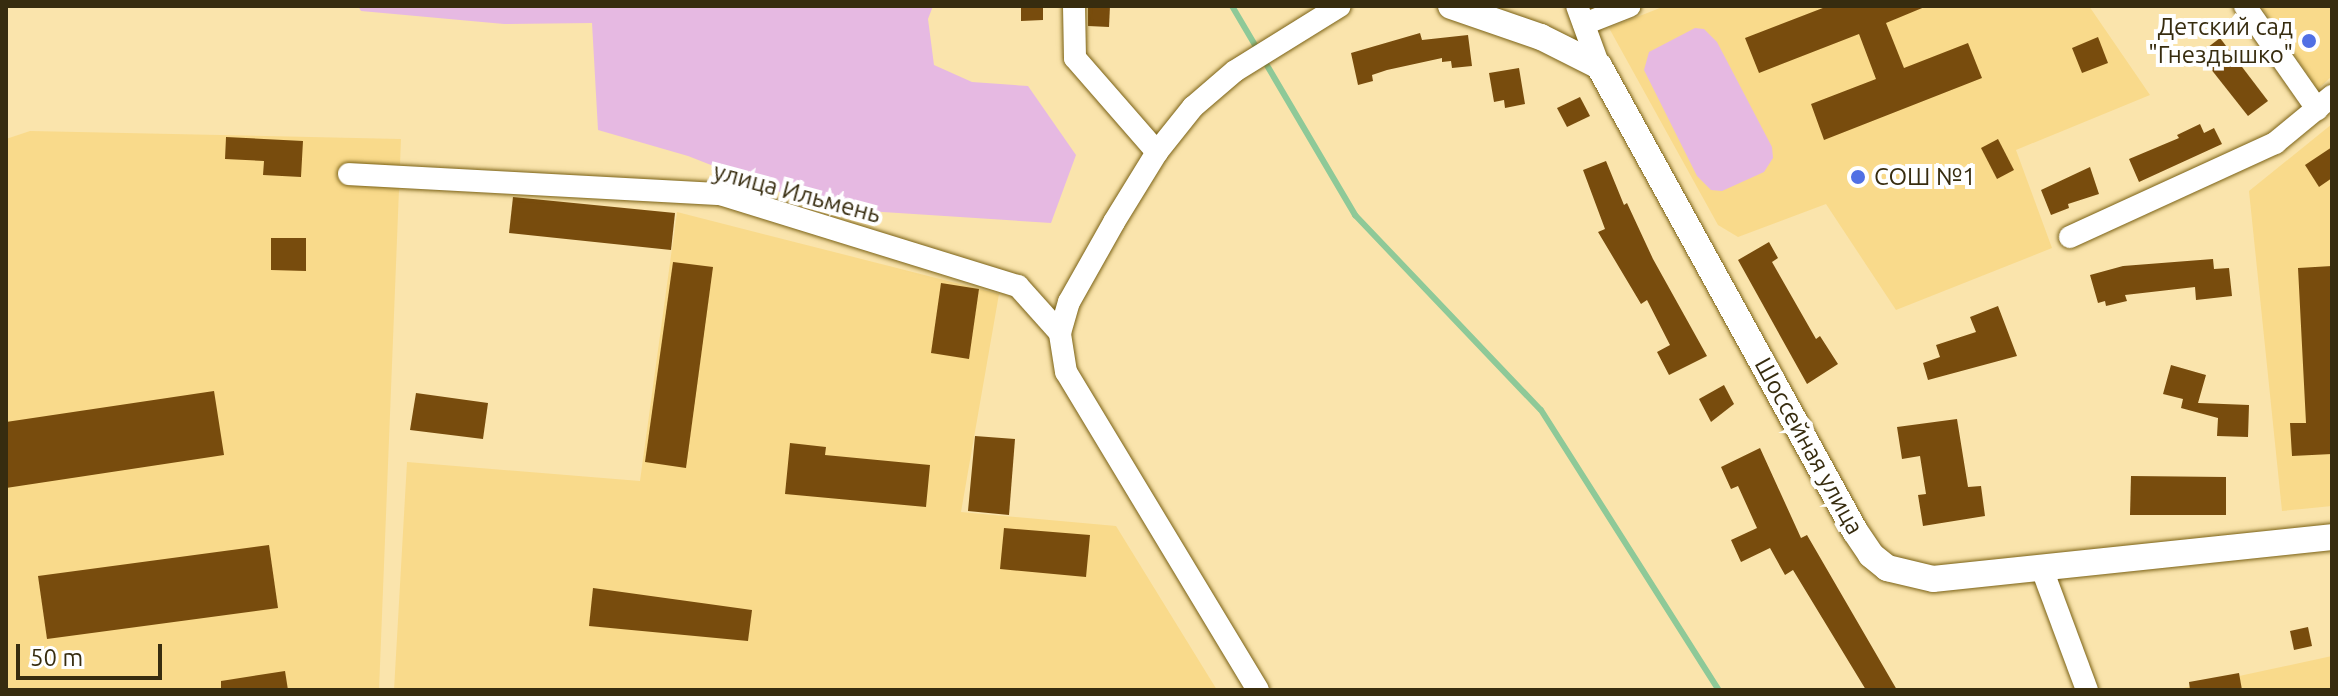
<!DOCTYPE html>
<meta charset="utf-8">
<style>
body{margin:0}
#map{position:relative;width:2338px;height:696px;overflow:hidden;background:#fae4ac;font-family:Ubuntu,sans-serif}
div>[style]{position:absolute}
.built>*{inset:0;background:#f9da8b}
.green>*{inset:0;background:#e6b9e2}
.stream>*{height:6px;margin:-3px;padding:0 3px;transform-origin:3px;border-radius:3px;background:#8ec998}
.building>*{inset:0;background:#784c0d}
.roads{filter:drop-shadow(0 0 2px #7a6115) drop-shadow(0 0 2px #7a6115)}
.minor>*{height:22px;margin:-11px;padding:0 11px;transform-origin:11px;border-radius:11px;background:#fff}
.tertiary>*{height:26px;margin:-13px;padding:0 13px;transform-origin:13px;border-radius:13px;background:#fff}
.dots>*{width:22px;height:22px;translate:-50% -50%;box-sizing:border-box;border:4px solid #fff;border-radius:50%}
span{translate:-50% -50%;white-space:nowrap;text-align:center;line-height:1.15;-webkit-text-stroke:8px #fff;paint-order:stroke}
.poi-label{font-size:24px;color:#372c0f}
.right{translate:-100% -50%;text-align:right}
.left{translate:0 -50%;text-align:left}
.street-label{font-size:24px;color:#372c0f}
.frame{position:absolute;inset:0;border:8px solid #372c0f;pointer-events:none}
.scale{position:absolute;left:16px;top:644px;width:146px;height:36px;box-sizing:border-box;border:4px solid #372c0f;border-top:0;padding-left:10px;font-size:24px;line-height:28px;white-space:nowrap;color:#372c0f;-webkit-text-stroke:6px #fff;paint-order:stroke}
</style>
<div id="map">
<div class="built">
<div style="clip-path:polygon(1665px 6px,2089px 6px,2150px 95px,2016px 150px,2052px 248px,1896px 310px,1826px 204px,1738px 237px,1718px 225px,1609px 28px)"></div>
<div style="clip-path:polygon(2261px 6px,2332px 6px,2332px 76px,2318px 89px)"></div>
<div style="clip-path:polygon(2332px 124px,2332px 506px,2282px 511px,2249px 191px)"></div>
<div style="clip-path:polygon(30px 131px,401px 139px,379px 690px,6px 690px,6px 139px)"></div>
<div style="clip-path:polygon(677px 212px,999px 294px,961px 512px,1116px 526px,1217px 690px,394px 690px,407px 462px,640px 481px)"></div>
<div style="clip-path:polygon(2332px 656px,2332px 690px,2174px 690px)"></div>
</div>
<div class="green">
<div style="clip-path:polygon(358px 6px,933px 6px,928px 19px,934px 65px,972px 82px,1028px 86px,1076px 155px,1051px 223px,821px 208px,688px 156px,598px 130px,592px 23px,504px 24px,361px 11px)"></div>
<div style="clip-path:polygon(1695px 28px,1704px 29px,1717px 42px,1772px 147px,1773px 158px,1764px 172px,1722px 191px,1711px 190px,1697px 176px,1644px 70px,1649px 52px)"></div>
</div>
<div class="stream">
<div style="left:1232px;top:6px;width:243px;rotate:59.5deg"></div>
<div style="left:1355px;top:215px;width:269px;rotate:46.4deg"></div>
<div style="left:1541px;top:410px;width:332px;rotate:57.6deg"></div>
</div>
<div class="building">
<div style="clip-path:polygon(1021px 6px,1043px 6px,1043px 20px,1021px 21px)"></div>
<div style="clip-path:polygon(1088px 6px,1110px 6px,1109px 27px,1088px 26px)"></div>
<div style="clip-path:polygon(1828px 6px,1927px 6px,1886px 23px,1904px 68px,1968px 43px,1982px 78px,1824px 140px,1811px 104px,1876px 79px,1859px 34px,1759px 73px,1745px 38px)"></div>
<div style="clip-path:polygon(1420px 33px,1422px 40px,1468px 35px,1472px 66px,1452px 68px,1451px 61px,1442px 62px,1442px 58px,1387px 70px,1372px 75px,1373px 81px,1358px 85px,1351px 53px)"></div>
<div style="clip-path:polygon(2098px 37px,2108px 63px,2082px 73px,2072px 48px)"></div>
<div style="clip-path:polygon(2220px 38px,2268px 101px,2248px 116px,2199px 54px)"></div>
<div style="clip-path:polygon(1519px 68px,1525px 104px,1505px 108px,1504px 100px,1494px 102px,1489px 73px)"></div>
<div style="clip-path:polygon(1580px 97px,1590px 116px,1567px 127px,1557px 108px)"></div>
<div style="clip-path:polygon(2200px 124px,2204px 133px,2214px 128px,2222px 144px,2139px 182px,2129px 159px,2179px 138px,2177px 135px)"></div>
<div style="clip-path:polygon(226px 137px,303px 141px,301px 177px,263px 175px,264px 161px,225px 159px)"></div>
<div style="clip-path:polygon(1998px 139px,2014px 170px,1997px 179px,1981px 148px)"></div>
<div style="clip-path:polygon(2332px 147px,2332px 178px,2319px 187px,2305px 165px)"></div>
<div style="clip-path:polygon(1606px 161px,1624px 205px,1627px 203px,1653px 259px,1707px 356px,1669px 375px,1657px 352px,1670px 345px,1647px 300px,1641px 304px,1598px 232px,1605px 229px,1583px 170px)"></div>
<div style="clip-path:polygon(2090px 167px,2099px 194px,2068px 204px,2069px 208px,2051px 215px,2041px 190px)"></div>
<div style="clip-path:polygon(513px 197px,675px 213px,671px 250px,509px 233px)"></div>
<div style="clip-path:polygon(271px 238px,306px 238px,306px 271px,271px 270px)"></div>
<div style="clip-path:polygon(1769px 242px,1778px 258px,1772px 262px,1816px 339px,1820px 336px,1838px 364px,1807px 384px,1738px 260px)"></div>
<div style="clip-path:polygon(2213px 259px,2214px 269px,2229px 268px,2232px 296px,2196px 300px,2195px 287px,2125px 295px,2127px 301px,2106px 306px,2105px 301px,2098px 303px,2090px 275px,2123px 266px)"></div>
<div style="clip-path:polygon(673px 262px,713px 267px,686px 468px,645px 462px)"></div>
<div style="clip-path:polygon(2332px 266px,2332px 454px,2292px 456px,2290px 423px,2306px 423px,2298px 268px)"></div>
<div style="clip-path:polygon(941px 283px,979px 289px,969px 359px,931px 353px)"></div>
<div style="clip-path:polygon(1998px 306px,2017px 356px,1928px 380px,1923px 363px,1940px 357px,1936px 345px,1976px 332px,1970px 317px)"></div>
<div style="clip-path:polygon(2171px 365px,2206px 375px,2198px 403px,2249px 405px,2248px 437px,2217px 436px,2218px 418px,2181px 408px,2183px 399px,2163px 394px)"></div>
<div style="clip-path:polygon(1724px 385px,1734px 404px,1711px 422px,1699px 399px)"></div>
<div style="clip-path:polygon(214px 391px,224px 455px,6px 488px,6px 422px)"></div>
<div style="clip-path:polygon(416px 393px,488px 403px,483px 439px,410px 430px)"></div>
<div style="clip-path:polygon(1957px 419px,1968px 487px,1981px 486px,1985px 516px,1923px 526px,1918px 495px,1926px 494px,1920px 456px,1902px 459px,1897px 427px)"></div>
<div style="clip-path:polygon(975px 436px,1015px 439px,1009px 515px,968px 511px)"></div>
<div style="clip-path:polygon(790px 443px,826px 447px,825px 455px,930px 465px,926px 507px,785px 494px)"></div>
<div style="clip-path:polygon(1760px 448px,1801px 538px,1807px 535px,1897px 690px,1866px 690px,1793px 570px,1785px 575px,1770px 548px,1741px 562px,1731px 540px,1757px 528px,1738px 486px,1731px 489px,1721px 467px)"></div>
<div style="clip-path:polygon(2131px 476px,2226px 477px,2226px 515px,2130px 515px)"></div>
<div style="clip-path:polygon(1004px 528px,1090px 535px,1086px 577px,1000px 569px)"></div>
<div style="clip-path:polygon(269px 545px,278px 608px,47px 639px,38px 576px)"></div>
<div style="clip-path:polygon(593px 588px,752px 610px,748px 641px,589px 626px)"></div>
<div style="clip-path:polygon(2308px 627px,2312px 646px,2294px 650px,2290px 631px)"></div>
<div style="clip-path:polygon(285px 671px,288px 690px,221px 690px,221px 681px)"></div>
<div style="clip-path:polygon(2239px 673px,2242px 690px,2190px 690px,2189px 682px)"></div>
</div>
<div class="roads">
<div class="minor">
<div style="left:1074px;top:6px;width:52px;rotate:88.9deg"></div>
<div style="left:1075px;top:58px;width:125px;rotate:48.9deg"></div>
<div style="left:1577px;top:6px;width:64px;rotate:69.9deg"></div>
<div style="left:2245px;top:6px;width:126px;rotate:55deg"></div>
<div style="left:1584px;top:24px;width:49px;rotate:-21.4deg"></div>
<div style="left:349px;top:174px;width:372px;rotate:3.1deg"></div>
<div style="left:720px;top:194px;width:312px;rotate:17.2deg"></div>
<div style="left:1018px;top:286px;width:63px;rotate:48.2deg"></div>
<div style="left:2070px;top:237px;width:226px;rotate:-24.6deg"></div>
<div style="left:2275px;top:143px;width:74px;rotate:-39.5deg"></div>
<div style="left:2042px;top:569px;width:129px;rotate:69.6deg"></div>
<div style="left:1258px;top:690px;width:371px;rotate:-121.1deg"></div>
<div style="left:1066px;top:372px;width:39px;rotate:-99deg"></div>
<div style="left:1060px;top:333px;width:32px;rotate:-74deg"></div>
<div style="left:1069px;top:302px;width:92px;rotate:-60.6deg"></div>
<div style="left:1114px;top:222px;width:82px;rotate:-58.4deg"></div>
<div style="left:1157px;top:152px;width:58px;rotate:-51.3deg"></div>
<div style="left:1193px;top:107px;width:55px;rotate:-40.6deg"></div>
<div style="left:1235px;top:71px;width:123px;rotate:-31.8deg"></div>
</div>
<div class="tertiary">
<div style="left:1451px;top:6px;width:95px;rotate:19deg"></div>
<div style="left:1541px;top:37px;width:65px;rotate:26.6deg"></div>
<div style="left:1599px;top:66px;width:531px;rotate:61.17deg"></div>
<div style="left:1855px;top:531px;width:29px;rotate:56deg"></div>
<div style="left:1871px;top:555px;width:21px;rotate:39deg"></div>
<div style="left:1887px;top:568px;width:47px;rotate:13.4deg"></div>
<div style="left:1933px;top:579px;width:401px;rotate:-6deg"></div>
</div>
</div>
<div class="dots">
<div style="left:2309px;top:41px;background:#5170e4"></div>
<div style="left:1858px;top:177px;background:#5170e4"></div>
</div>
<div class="poi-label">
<span class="right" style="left:2293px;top:41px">Детский сад<br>"Гнездышко"</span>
<span class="left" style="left:1874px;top:177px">СОШ №1</span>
</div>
<div class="street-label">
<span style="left:797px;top:193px;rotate:15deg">улица Ильмень</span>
<span style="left:1809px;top:446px;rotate:61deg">Шоссейная улица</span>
</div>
<div class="frame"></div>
<div class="scale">50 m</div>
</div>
